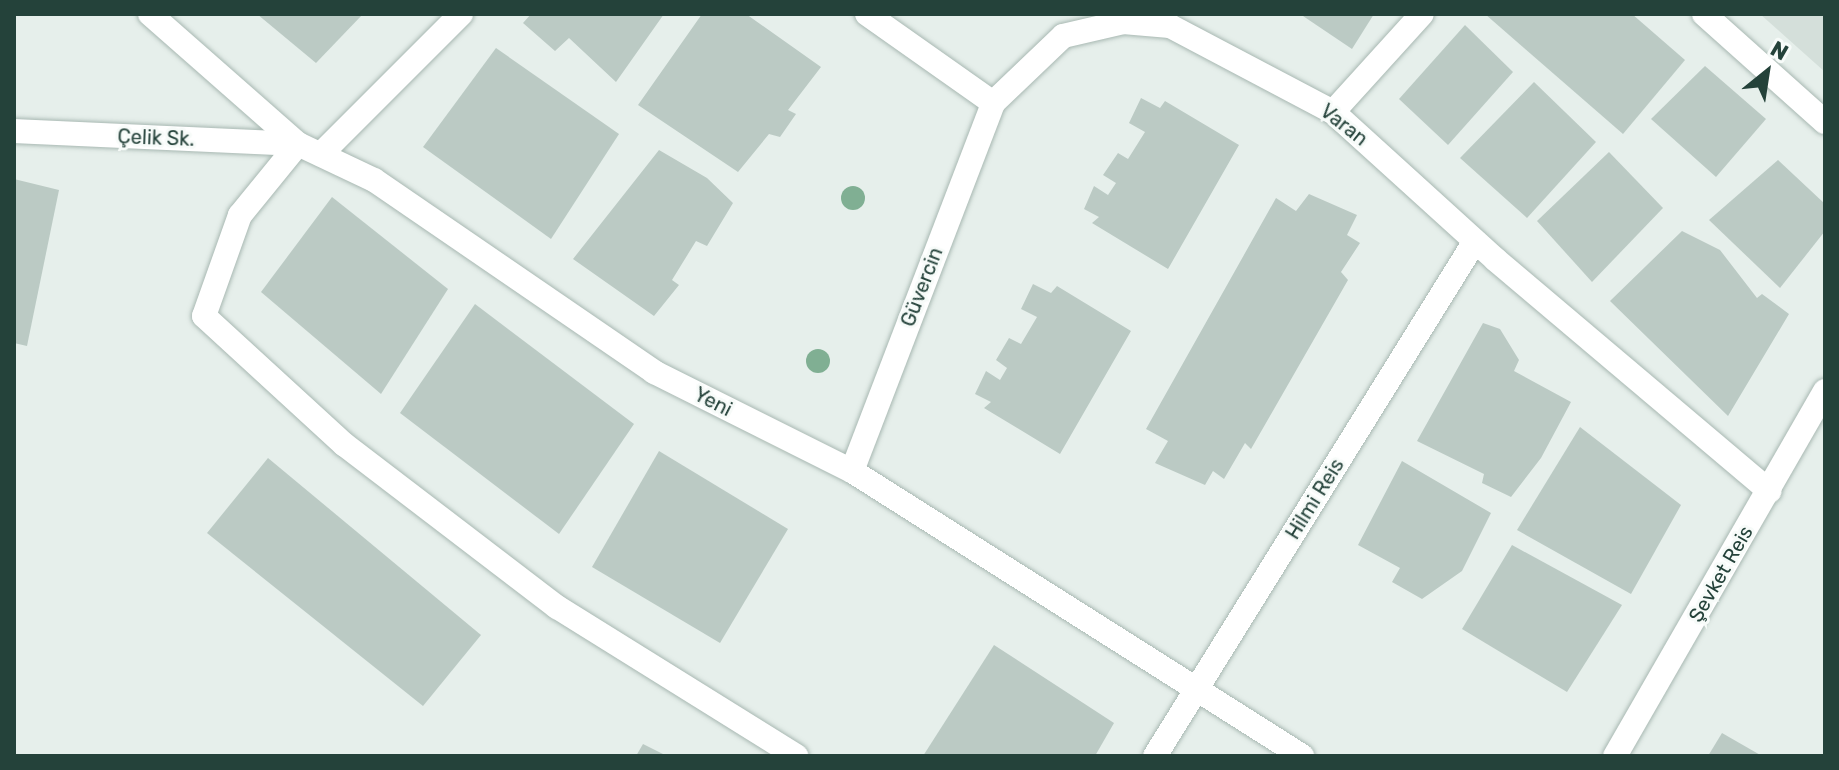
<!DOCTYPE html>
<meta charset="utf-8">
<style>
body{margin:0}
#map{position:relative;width:1839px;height:770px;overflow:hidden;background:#e6efeb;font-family:Rubik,sans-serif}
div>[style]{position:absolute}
.built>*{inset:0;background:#d4dfda}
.building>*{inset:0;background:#bbcac4}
.roads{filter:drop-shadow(0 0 2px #a8b8b2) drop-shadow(0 0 2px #a8b8b2)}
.minor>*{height:24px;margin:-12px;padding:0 12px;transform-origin:12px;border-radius:12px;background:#fff}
.trees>*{width:24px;height:24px;margin:-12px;border-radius:50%;background:#80af93}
span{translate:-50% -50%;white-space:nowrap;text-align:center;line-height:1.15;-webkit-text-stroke:6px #f7fbf9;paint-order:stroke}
.street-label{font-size:20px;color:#24423a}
.frame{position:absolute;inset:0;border:16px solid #24423a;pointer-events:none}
.north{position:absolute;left:1727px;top:32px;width:80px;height:80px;-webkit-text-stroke:6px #f7fbf9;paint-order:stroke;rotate:30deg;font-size:22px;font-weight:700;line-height:32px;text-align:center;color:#24423a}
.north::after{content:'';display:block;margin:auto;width:28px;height:36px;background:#24423a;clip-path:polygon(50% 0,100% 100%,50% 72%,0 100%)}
</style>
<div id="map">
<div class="built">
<div style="clip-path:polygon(1760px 14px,1825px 14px,1825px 72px)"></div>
</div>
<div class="building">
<div style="clip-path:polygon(257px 14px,363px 14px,316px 63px)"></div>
<div style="clip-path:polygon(531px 14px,664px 14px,616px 82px,569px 38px,555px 51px,523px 23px)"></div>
<div style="clip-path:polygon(702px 14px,746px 14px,821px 67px,788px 110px,796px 114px,780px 137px,769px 134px,738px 172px,638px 105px)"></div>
<div style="clip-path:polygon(1300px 14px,1374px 14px,1352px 49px)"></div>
<div style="clip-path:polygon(1485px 14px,1632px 14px,1685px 60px,1623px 134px)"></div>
<div style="clip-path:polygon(1465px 25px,1513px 72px,1448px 145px,1399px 99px)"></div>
<div style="clip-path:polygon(496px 48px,619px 134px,551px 239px,423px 147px)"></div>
<div style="clip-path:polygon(1705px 66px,1766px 119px,1716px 177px,1651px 119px)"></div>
<div style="clip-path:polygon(1534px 82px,1596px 142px,1527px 218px,1460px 158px)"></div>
<div style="clip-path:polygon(1141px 98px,1160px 108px,1165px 101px,1239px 145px,1168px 269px,1092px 223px,1099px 217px,1084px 209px,1094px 186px,1108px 195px,1116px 183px,1103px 175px,1118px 153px,1128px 159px,1145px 132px,1129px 123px)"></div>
<div style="clip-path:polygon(659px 150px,707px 178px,733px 203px,707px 246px,696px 241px,672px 280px,679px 285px,654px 316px,573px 259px)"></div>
<div style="clip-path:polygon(1609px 152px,1663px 208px,1592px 282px,1537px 221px)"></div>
<div style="clip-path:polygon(1778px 160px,1825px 204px,1825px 231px,1780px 288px,1709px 220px)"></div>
<div style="clip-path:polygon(14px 179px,59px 190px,27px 346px,14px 343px)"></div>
<div style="clip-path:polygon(1309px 194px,1357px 215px,1347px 235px,1360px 243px,1341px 272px,1348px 280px,1251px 449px,1245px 443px,1224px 479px,1213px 471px,1205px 485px,1155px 463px,1168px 441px,1146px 429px,1276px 198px,1296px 211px)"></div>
<div style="clip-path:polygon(332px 197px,448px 289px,381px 394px,261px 292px)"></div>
<div style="clip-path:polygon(1682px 231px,1720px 250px,1757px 298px,1762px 294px,1789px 314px,1728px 416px,1610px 301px)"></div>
<div style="clip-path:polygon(1033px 284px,1051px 293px,1057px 286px,1131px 331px,1060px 454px,984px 408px,991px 402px,975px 394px,986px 371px,1000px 380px,1007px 368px,996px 360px,1009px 338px,1021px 344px,1037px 317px,1021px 309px)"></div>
<div style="clip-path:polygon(475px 304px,634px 424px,559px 534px,400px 413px)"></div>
<div style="clip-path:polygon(1483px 323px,1500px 329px,1519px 360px,1514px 371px,1571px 402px,1541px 458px,1511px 497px,1482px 483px,1484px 474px,1417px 441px)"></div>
<div style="clip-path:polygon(1580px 427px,1681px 505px,1631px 594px,1517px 530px)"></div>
<div style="clip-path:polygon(659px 451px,788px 529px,720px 643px,592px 567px)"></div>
<div style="clip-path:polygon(268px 458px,481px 635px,423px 706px,207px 533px)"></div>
<div style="clip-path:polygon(1402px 461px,1491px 513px,1462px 571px,1422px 599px,1392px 582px,1400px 568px,1358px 545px)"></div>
<div style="clip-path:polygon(1512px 545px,1622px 605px,1567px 692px,1462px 629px)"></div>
<div style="clip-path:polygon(994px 645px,1114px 723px,1095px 756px,923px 756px)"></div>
<div style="clip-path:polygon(1722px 733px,1762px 756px,1708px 756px)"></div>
<div style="clip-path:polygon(643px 744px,667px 756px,636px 756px)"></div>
</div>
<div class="roads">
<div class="minor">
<div style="left:150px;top:14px;width:197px;rotate:41.3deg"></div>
<div style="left:298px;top:144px;width:84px;rotate:25.3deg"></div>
<div style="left:374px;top:180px;width:340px;rotate:34.4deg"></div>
<div style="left:654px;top:372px;width:221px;rotate:26.6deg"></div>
<div style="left:852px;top:471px;width:533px;rotate:32.35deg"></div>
<div style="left:867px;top:14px;width:154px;rotate:35.2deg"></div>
<div style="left:993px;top:103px;width:97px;rotate:-43.7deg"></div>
<div style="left:1063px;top:36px;width:62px;rotate:-13.1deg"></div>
<div style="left:1123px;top:22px;width:47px;rotate:4.9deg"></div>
<div style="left:1170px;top:26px;width:184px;rotate:27.8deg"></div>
<div style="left:1333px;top:112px;width:220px;rotate:42.2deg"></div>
<div style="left:1496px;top:260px;width:358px;rotate:40.2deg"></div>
<div style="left:1704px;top:14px;width:162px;rotate:41.8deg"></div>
<div style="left:1333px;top:112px;width:132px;rotate:-47.8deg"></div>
<div style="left:14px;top:131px;width:284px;rotate:2.6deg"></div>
<div style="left:298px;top:144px;width:92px;rotate:129.2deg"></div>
<div style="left:240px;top:215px;width:107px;rotate:109.6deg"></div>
<div style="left:204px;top:316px;width:191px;rotate:42.5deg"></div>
<div style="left:345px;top:445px;width:267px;rotate:37.4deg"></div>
<div style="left:557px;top:607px;width:282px;rotate:31.9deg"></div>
<div style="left:321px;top:154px;width:198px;rotate:-45deg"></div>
<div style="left:852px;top:471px;width:394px;rotate:-69deg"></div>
<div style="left:1155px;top:756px;width:606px;rotate:-58.14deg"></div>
<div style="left:1615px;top:756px;width:421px;rotate:-60.1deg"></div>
</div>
</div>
<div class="trees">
<div style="left:853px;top:198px"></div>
<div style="left:818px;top:361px"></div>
</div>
<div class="street-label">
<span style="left:1344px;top:125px;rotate:38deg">Varan</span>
<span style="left:156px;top:138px;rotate:2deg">Çelik Sk.</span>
<span style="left:922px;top:287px;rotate:-69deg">Güvercin</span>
<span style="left:713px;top:402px;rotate:27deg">Yeni</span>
<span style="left:1315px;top:499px;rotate:-58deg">Hilmi Reis</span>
<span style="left:1721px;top:574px;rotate:-60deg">Şevket Reis</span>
</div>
<div class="frame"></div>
<div class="north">N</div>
</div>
